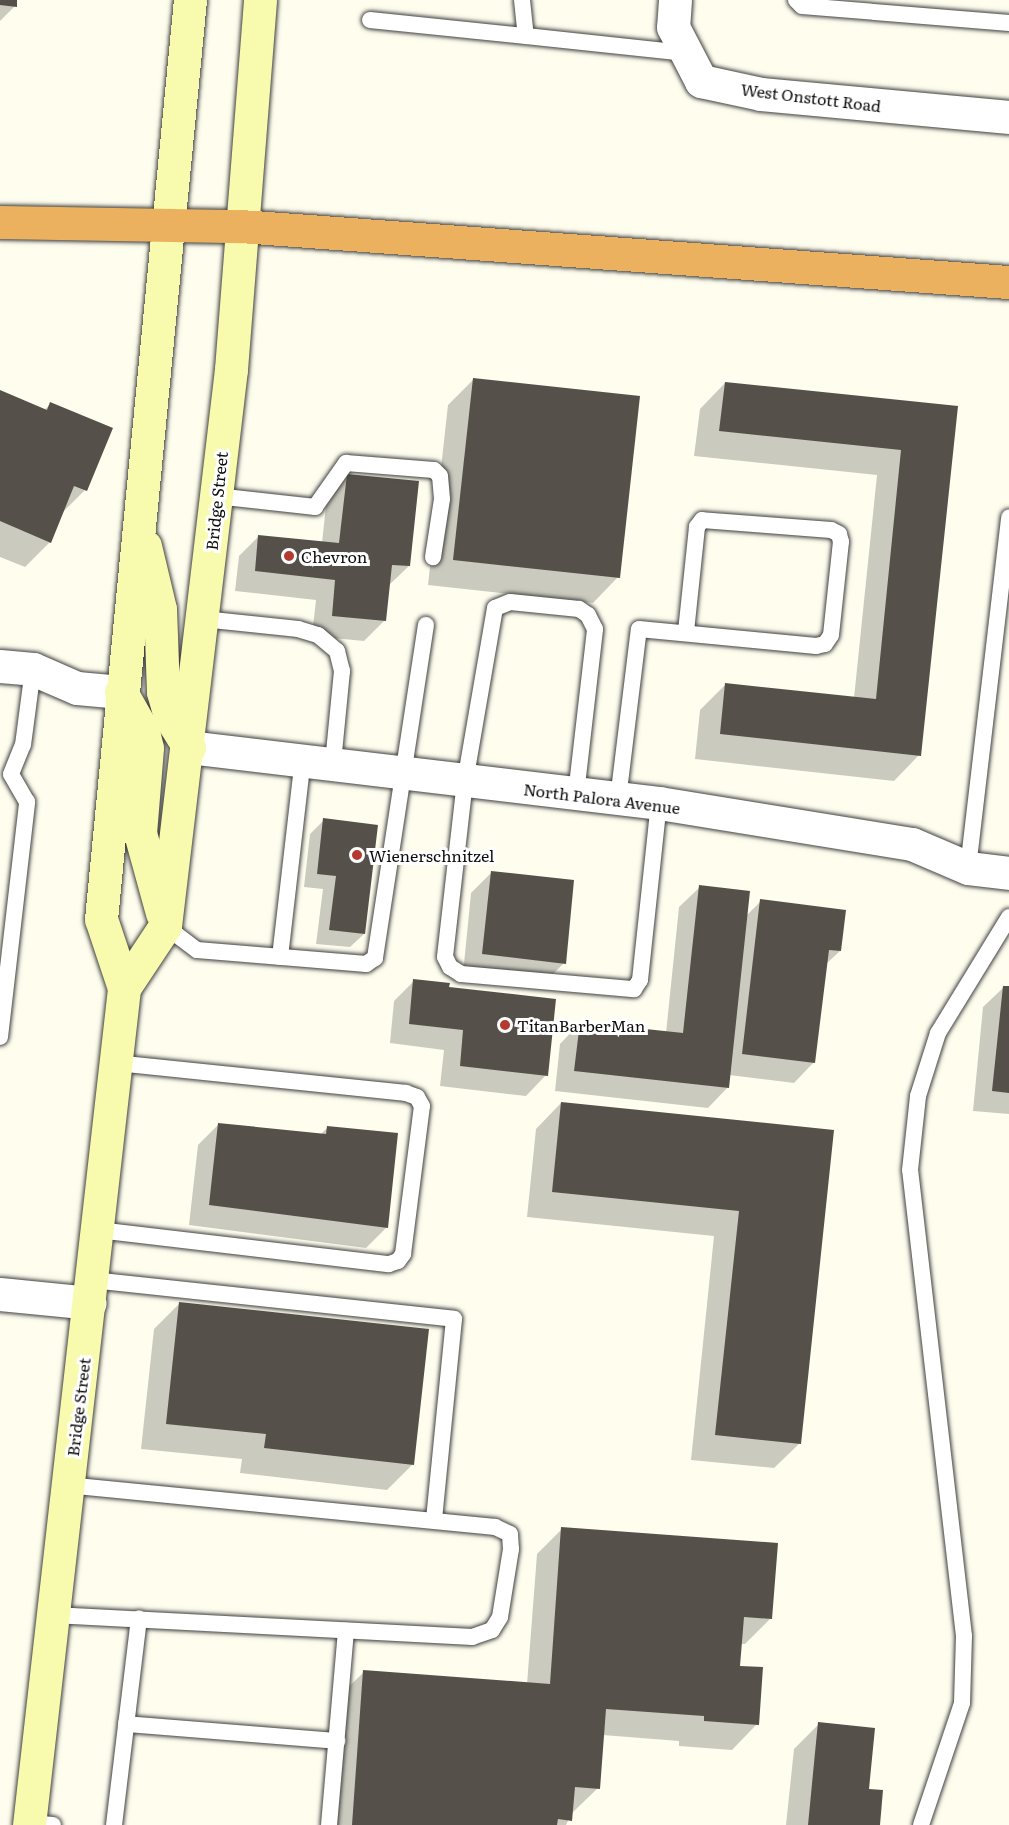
<!DOCTYPE html>
<style>
body{margin:0}
#map{position:relative;width:1009px;height:1825px;overflow:hidden;background:#fefdee;font-family:Literata,serif}
div>[style]{position:absolute}
.shadow>*{inset:0;background:#0003}
.building>*{inset:0;background:#55504a}
.roads{filter:drop-shadow(0 0 2px #404040) drop-shadow(0 0 2px #404040)}
.lane>*{height:16px;margin:-8px;padding:0 8px;transform-origin:8px;border-radius:8px;background:#fff}
.street>*{height:33px;margin:-16.5px;padding:0 16.5px;transform-origin:16.5px;border-radius:16.5px;background:#fff}
.secondary>*{height:33px;margin:-16.5px;padding:0 16.5px;transform-origin:16.5px;border-radius:16.5px;background:#f8faad}
.highway>*{height:33px;margin:-16.5px;padding:0 16.5px;transform-origin:16.5px;border-radius:16.5px;background:#ebb15f}
.dots>*{width:16px;height:16px;translate:-50% -50%;box-sizing:border-box;border:3px solid #fff;border-radius:50%}
span{translate:-50% -50%;white-space:nowrap;text-align:center;line-height:1.15;-webkit-text-stroke:6px #fff;paint-order:stroke}
.street-label{font-size:16px;color:#0d0d0d}
.poi-label{font-size:16px;color:#0d0d0d}
.left{translate:0 -50%;text-align:left}
</style>
<div id="map">
<div class="shadow">
<div style="clip-path:polygon(0 0,16px 0,15px 6px,0 21px)"></div>
<div style="clip-path:polygon(474px 379px,618px 577px,593px 603px,428px 585px,448px 405px)"></div>
<div style="clip-path:polygon(725px 383px,956px 407px,919px 755px,894px 781px,695px 759px,700px 710px,726px 684px,854px 698px,877px 475px,694px 456px,700px 409px)"></div>
<div style="clip-path:polygon(0 392px,44px 410px,51px 404px,85px 490px,61px 514px,50px 542px,25px 567px,0 557px)"></div>
<div style="clip-path:polygon(347px 476px,409px 566px,388px 586px,385px 620px,364px 641px,312px 636px,316px 600px,235px 591px,239px 556px,259px 536px,322px 543px,327px 496px)"></div>
<div style="clip-path:polygon(324px 820px,364px 934px,350px 947px,316px 944px,323px 889px,304px 887px,310px 834px)"></div>
<div style="clip-path:polygon(491px 873px,564px 963px,544px 983px,463px 974px,471px 893px)"></div>
<div style="clip-path:polygon(700px 887px,746px 916px,761px 901px,840px 951px,826px 964px,814px 1062px,794px 1083px,729px 1075px,728px 1087px,708px 1108px,555px 1091px,560px 1044px,580px 1023px,666px 1033px,679px 907px)"></div>
<div style="clip-path:polygon(414px 981px,448px 989px,546px 1075px,526px 1096px,440px 1086px,444px 1050px,390px 1043px,394px 1001px)"></div>
<div style="clip-path:polygon(1004px 987px,1009px 988px,1009px 1114px,973px 1111px,983px 1007px)"></div>
<div style="clip-path:polygon(561px 1103px,832px 1131px,800px 1443px,774px 1468px,691px 1460px,714px 1236px,527px 1217px,536px 1129px)"></div>
<div style="clip-path:polygon(218px 1125px,320px 1135px,328px 1127px,386px 1228px,366px 1248px,189px 1225px,198px 1145px)"></div>
<div style="clip-path:polygon(180px 1303px,413px 1464px,387px 1490px,240px 1473px,242px 1459px,141px 1449px,154px 1329px)"></div>
<div style="clip-path:polygon(562px 1529px,770px 1619px,745px 1644px,740px 1644px,738px 1667px,757px 1724px,732px 1750px,679px 1746px,679px 1741px,603px 1735px,598px 1788px,571px 1814px,566px 1825px,329px 1825px,338px 1697px,364px 1672px,527px 1684px,537px 1554px)"></div>
<div style="clip-path:polygon(819px 1724px,867px 1790px,878px 1825px,786px 1825px,794px 1749px)"></div>
</div>
<div class="building">
<div style="clip-path:polygon(0 0,17px 0,17px 7px,0 5px)"></div>
<div style="clip-path:polygon(473px 378px,640px 396px,620px 578px,453px 560px)"></div>
<div style="clip-path:polygon(725px 382px,958px 406px,921px 756px,720px 734px,725px 683px,876px 699px,901px 450px,719px 431px)"></div>
<div style="clip-path:polygon(0 390px,47px 410px,50px 402px,113px 428px,87px 491px,74px 486px,51px 543px,0 521px)"></div>
<div style="clip-path:polygon(347px 474px,419px 481px,410px 566px,392px 565px,386px 621px,332px 616px,335px 580px,255px 571px,258px 535px,339px 543px)"></div>
<div style="clip-path:polygon(323px 818px,378px 825px,365px 934px,329px 930px,336px 876px,317px 874px)"></div>
<div style="clip-path:polygon(491px 871px,574px 880px,566px 964px,482px 954px)"></div>
<div style="clip-path:polygon(699px 885px,750px 891px,729px 1088px,574px 1071px,580px 1022px,683px 1033px)"></div>
<div style="clip-path:polygon(760px 899px,846px 910px,841px 951px,829px 950px,815px 1063px,742px 1054px)"></div>
<div style="clip-path:polygon(413px 979px,450px 983px,449px 987px,556px 999px,548px 1076px,460px 1066px,463px 1030px,409px 1024px)"></div>
<div style="clip-path:polygon(1003px 986px,1009px 986px,1009px 1093px,992px 1091px)"></div>
<div style="clip-path:polygon(561px 1102px,834px 1130px,801px 1444px,715px 1435px,739px 1211px,552px 1192px)"></div>
<div style="clip-path:polygon(218px 1123px,326px 1134px,327px 1126px,398px 1133px,388px 1228px,209px 1205px)"></div>
<div style="clip-path:polygon(179px 1302px,429px 1329px,414px 1465px,264px 1448px,266px 1434px,166px 1424px)"></div>
<div style="clip-path:polygon(561px 1527px,778px 1543px,772px 1619px,744px 1617px,740px 1666px,763px 1667px,759px 1725px,704px 1721px,704px 1716px,606px 1709px,600px 1789px,575px 1787px,572px 1821px,558px 1819px,557px 1825px,352px 1825px,363px 1670px,550px 1684px)"></div>
<div style="clip-path:polygon(818px 1722px,875px 1728px,869px 1789px,883px 1790px,880px 1825px,808px 1825px)"></div>
</div>
<div class="roads">
<div class="lane">
<div style="left:522px;top:0;width:36px;rotate:84deg"></div>
<div style="left:526px;top:36px;width:161px;rotate:6.1deg"></div>
<div style="left:796px;top:0;width:8px;rotate:45deg"></div>
<div style="left:802px;top:6px;width:208px;rotate:4.7deg"></div>
<div style="left:370px;top:20px;width:157px;rotate:5.9deg"></div>
<div style="left:216px;top:496px;width:100px;rotate:6.3deg"></div>
<div style="left:315px;top:507px;width:54px;rotate:-54.8deg"></div>
<div style="left:346px;top:463px;width:88px;rotate:4.5deg"></div>
<div style="left:434px;top:470px;width:8px;rotate:45deg"></div>
<div style="left:440px;top:476px;width:23px;rotate:85deg"></div>
<div style="left:442px;top:499px;width:59px;rotate:98.8deg"></div>
<div style="left:203px;top:619px;width:96px;rotate:6deg"></div>
<div style="left:298px;top:629px;width:21px;rotate:17deg"></div>
<div style="left:318px;top:635px;width:25px;rotate:40deg"></div>
<div style="left:337px;top:651px;width:21px;rotate:76deg"></div>
<div style="left:342px;top:671px;width:92px;rotate:95.6deg"></div>
<div style="left:11px;top:774px;width:31px;rotate:-68deg"></div>
<div style="left:23px;top:745px;width:77px;rotate:-82.5deg"></div>
<div style="left:576px;top:794px;width:166px;rotate:-83.4deg"></div>
<div style="left:595px;top:629px;width:16px;rotate:-117deg"></div>
<div style="left:588px;top:615px;width:11px;rotate:-146deg"></div>
<div style="left:579px;top:609px;width:69px;rotate:-174.2deg"></div>
<div style="left:510px;top:602px;width:16px;rotate:158deg"></div>
<div style="left:495px;top:608px;width:176px;rotate:99.8deg"></div>
<div style="left:465px;top:781px;width:177px;rotate:96.5deg"></div>
<div style="left:445px;top:957px;width:11px;rotate:63deg"></div>
<div style="left:450px;top:967px;width:13px;rotate:32deg"></div>
<div style="left:461px;top:974px;width:174px;rotate:5deg"></div>
<div style="left:634px;top:989px;width:11px;rotate:-56deg"></div>
<div style="left:640px;top:980px;width:178px;rotate:-83.9deg"></div>
<div style="left:618px;top:799px;width:171px;rotate:-83deg"></div>
<div style="left:639px;top:629px;width:178px;rotate:5.5deg"></div>
<div style="left:816px;top:646px;width:9px;rotate:-13deg"></div>
<div style="left:825px;top:644px;width:11px;rotate:-56deg"></div>
<div style="left:831px;top:635px;width:94px;rotate:-83.9deg"></div>
<div style="left:841px;top:542px;width:8px;rotate:-104deg"></div>
<div style="left:839px;top:534px;width:9px;rotate:-153deg"></div>
<div style="left:831px;top:530px;width:129px;rotate:-175.6deg"></div>
<div style="left:702px;top:520px;width:9px;rotate:126deg"></div>
<div style="left:697px;top:527px;width:106px;rotate:96deg"></div>
<div style="left:968px;top:868px;width:353px;rotate:-83.3deg"></div>
<div style="left:165px;top:926px;width:40px;rotate:37deg"></div>
<div style="left:197px;top:950px;width:170px;rotate:4.7deg"></div>
<div style="left:366px;top:964px;width:11px;rotate:-34deg"></div>
<div style="left:375px;top:958px;width:337px;rotate:-81.3deg"></div>
<div style="left:280px;top:957px;width:199px;rotate:-83.4deg"></div>
<div style="left:0;top:1037px;width:237px;rotate:-83.4deg"></div>
<div style="left:27px;top:802px;width:32px;rotate:-120deg"></div>
<div style="left:98px;top:1230px;width:293px;rotate:6.7deg"></div>
<div style="left:389px;top:1264px;width:9px;rotate:-18deg"></div>
<div style="left:398px;top:1261px;width:9px;rotate:-54deg"></div>
<div style="left:403px;top:1254px;width:149px;rotate:-82.7deg"></div>
<div style="left:422px;top:1106px;width:10px;rotate:-119deg"></div>
<div style="left:417px;top:1097px;width:12px;rotate:-160deg"></div>
<div style="left:406px;top:1093px;width:292px;rotate:-174.1deg"></div>
<div style="left:92px;top:1280px;width:364px;rotate:6.1deg"></div>
<div style="left:454px;top:1319px;width:202px;rotate:95.7deg"></div>
<div style="left:53px;top:1615px;width:420px;rotate:3deg"></div>
<div style="left:472px;top:1637px;width:21px;rotate:-19deg"></div>
<div style="left:492px;top:1630px;width:15px;rotate:-58deg"></div>
<div style="left:500px;top:1617px;width:69px;rotate:-80.8deg"></div>
<div style="left:511px;top:1549px;width:15px;rotate:-94deg"></div>
<div style="left:510px;top:1534px;width:17px;rotate:-155deg"></div>
<div style="left:495px;top:1527px;width:428px;rotate:-174.4deg"></div>
<div style="left:126px;top:1724px;width:212px;rotate:4.6deg"></div>
<div style="left:30px;top:1823px;width:23px;rotate:5deg"></div>
<div style="left:114px;top:1825px;width:208px;rotate:-83.1deg"></div>
<div style="left:329px;top:1825px;width:195px;rotate:-85deg"></div>
<div style="left:921px;top:1825px;width:129px;rotate:-71.4deg"></div>
<div style="left:962px;top:1703px;width:67px;rotate:-88.3deg"></div>
<div style="left:964px;top:1636px;width:469px;rotate:-96.6deg"></div>
<div style="left:910px;top:1170px;width:74px;rotate:-83.8deg"></div>
<div style="left:918px;top:1096px;width:66px;rotate:-72.4deg"></div>
<div style="left:938px;top:1033px;width:136px;rotate:-58.5deg"></div>
</div>
<div class="street">
<div style="left:675px;top:0;width:27px;rotate:94deg"></div>
<div style="left:673px;top:27px;width:61px;rotate:62.6deg"></div>
<div style="left:701px;top:81px;width:61px;rotate:12.2deg"></div>
<div style="left:761px;top:94px;width:249px;rotate:5.3deg"></div>
<div style="left:0;top:666px;width:33px;rotate:5deg"></div>
<div style="left:33px;top:669px;width:48px;rotate:23.4deg"></div>
<div style="left:77px;top:688px;width:44px;rotate:5.2deg"></div>
<div style="left:189px;top:747px;width:473px;rotate:6.8deg"></div>
<div style="left:659px;top:803px;width:256px;rotate:9.2deg"></div>
<div style="left:912px;top:844px;width:61px;rotate:23.2deg"></div>
<div style="left:968px;top:868px;width:41px;rotate:7deg"></div>
<div style="left:0;top:1294px;width:90px;rotate:5.7deg"></div>
</div>
<div class="secondary">
<div style="left:145px;top:546px;width:65px;rotate:76.6deg"></div>
<div style="left:160px;top:609px;width:83px;rotate:87.9deg"></div>
<div style="left:163px;top:692px;width:26px;rotate:74deg"></div>
<div style="left:170px;top:717px;width:36px;rotate:58deg"></div>
<div style="left:121px;top:692px;width:45px;rotate:60.6deg"></div>
<div style="left:143px;top:731px;width:17px;rotate:77deg"></div>
<div style="left:147px;top:748px;width:85px;rotate:94.7deg"></div>
<div style="left:140px;top:833px;width:83px;rotate:74.6deg"></div>
<div style="left:124px;top:988px;width:74px;rotate:-56.5deg"></div>
<div style="left:165px;top:926px;width:561px;rotate:-83.24deg"></div>
<div style="left:231px;top:369px;width:370px;rotate:-85.5deg"></div>
<div style="left:29px;top:1825px;width:842px;rotate:-83.52deg"></div>
<div style="left:124px;top:988px;width:73px;rotate:-108.4deg"></div>
<div style="left:101px;top:919px;width:923px;rotate:-84.47deg"></div>
</div>
<div class="highway">
<div style="left:0;top:222px;width:240px;rotate:1deg"></div>
<div style="left:240px;top:226px;width:771px;rotate:4.17deg"></div>
</div>
</div>
<div class="dots">
<div style="left:289px;top:556px;background:#b4392e"></div>
<div style="left:357px;top:855px;background:#b4392e"></div>
<div style="left:505px;top:1025px;background:#b4392e"></div>
</div>
<div class="street-label">
<span style="left:811px;top:97px;rotate:7deg">West Onstott Road</span>
<span style="left:216px;top:501px;rotate:-84deg">Bridge Street</span>
<span style="left:602px;top:798px;rotate:7deg">North Palora Avenue</span>
<span style="left:78px;top:1407px;rotate:-83deg">Bridge Street</span>
</div>
<div class="poi-label">
<span class="left" style="left:301px;top:556px">Chevron</span>
<span class="left" style="left:369px;top:855px">Wienerschnitzel</span>
<span class="left" style="left:517px;top:1025px">TitanBarberMan</span>
</div>
</div>
